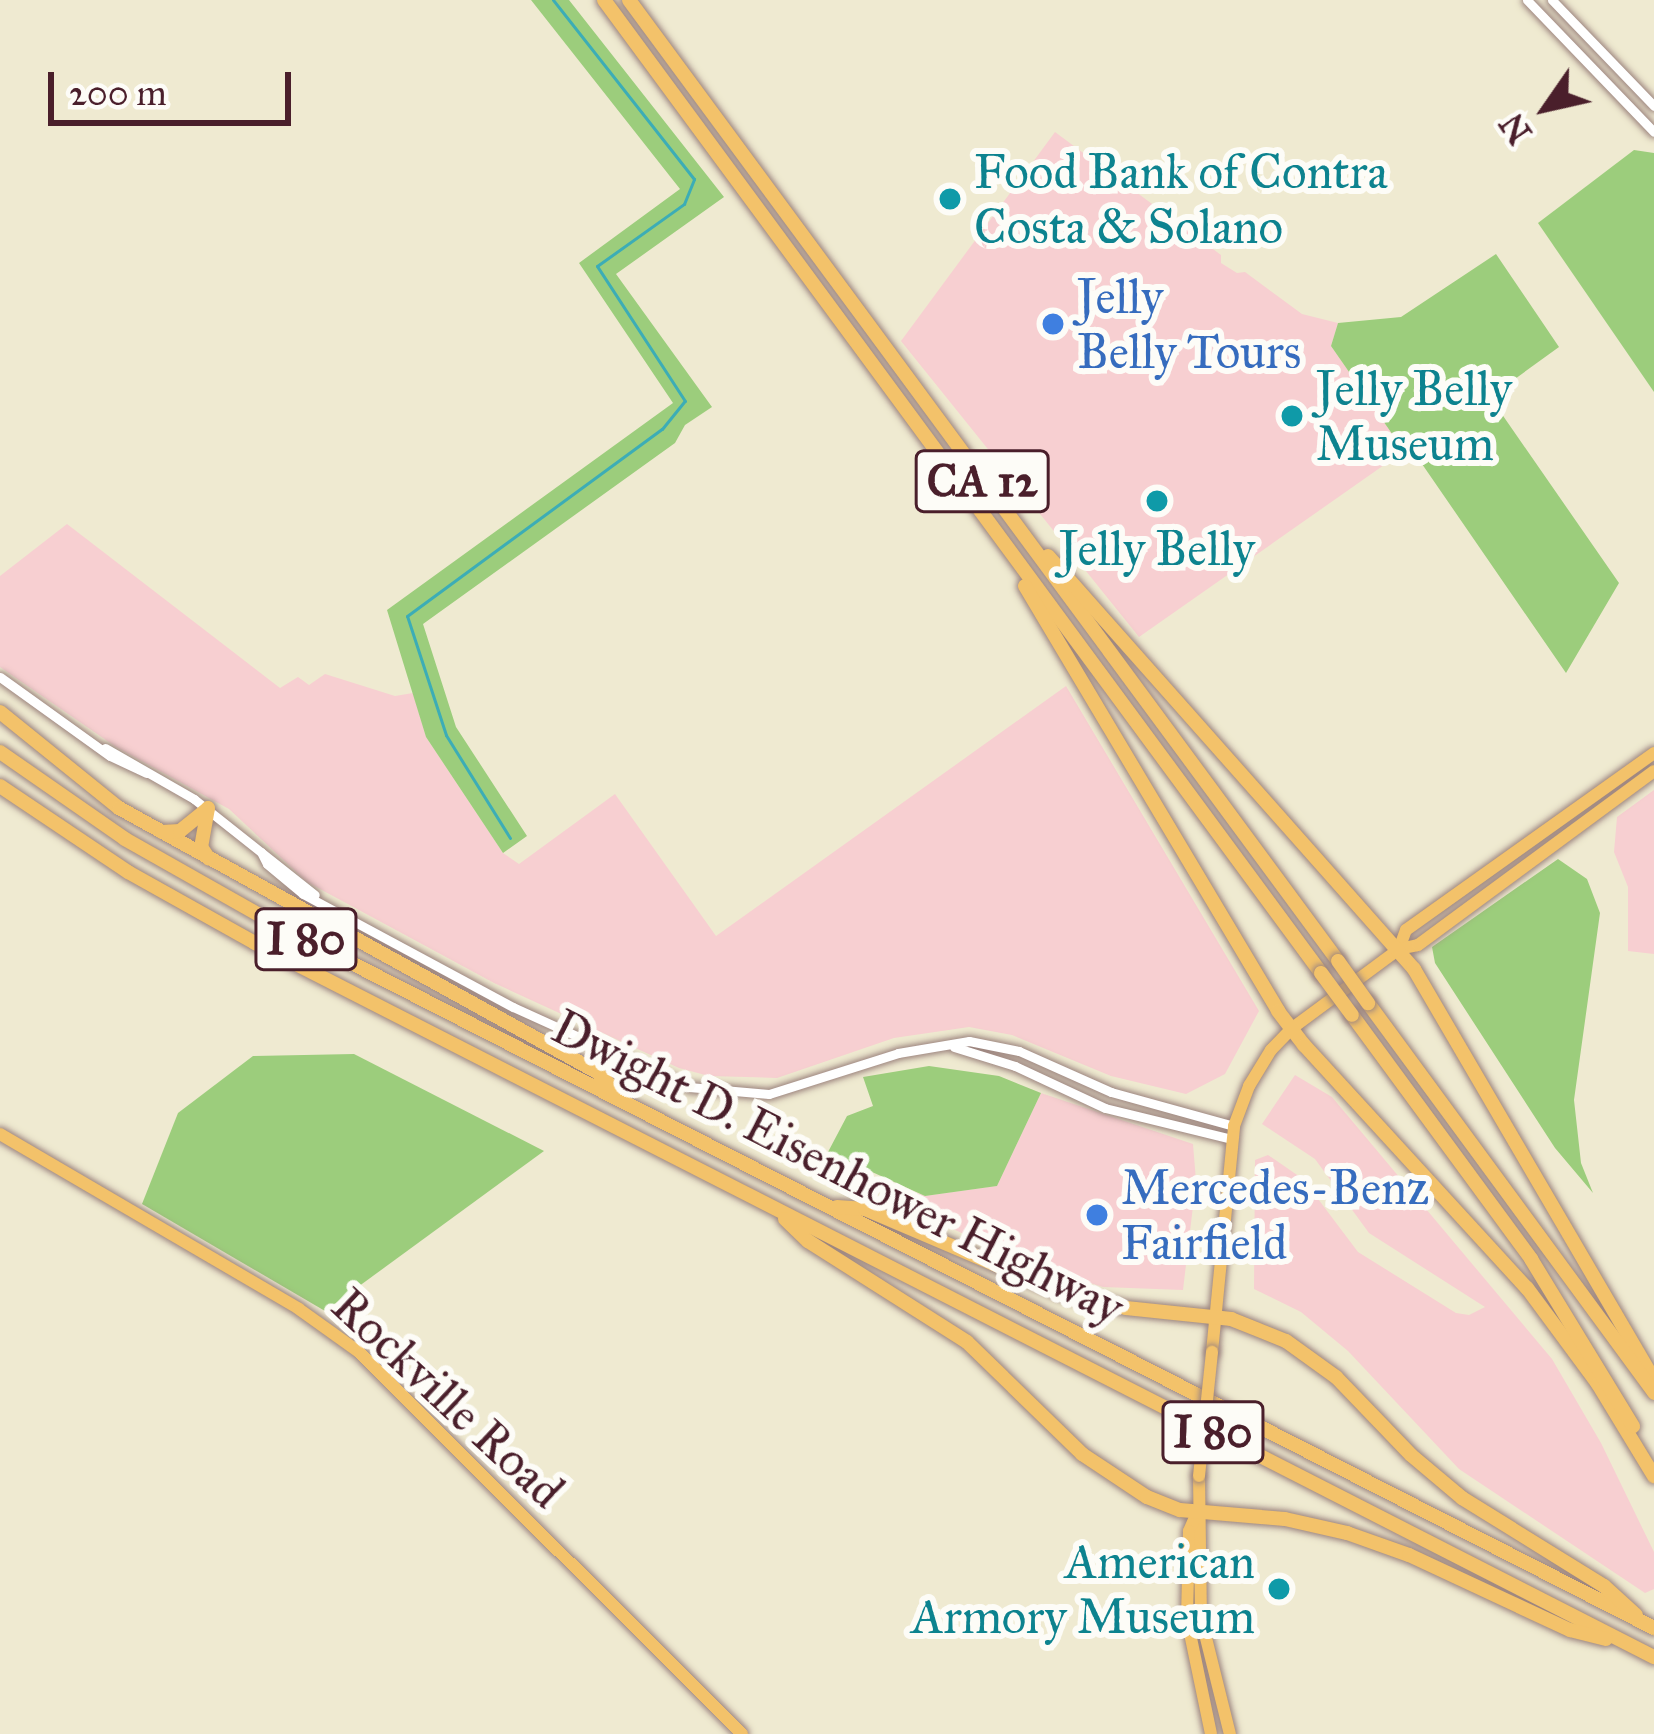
<!DOCTYPE html>
<style>
body{margin:0}
#map{position:relative;width:1654px;height:1734px;overflow:hidden;background:#efead1;font-family:"IM FELL Great Primer",serif}
div>[style]{position:absolute}
.built>*{inset:0;background:#f7cfd1}
.green>*{inset:0;background:#9ccd7c}
.stream>*{height:3px;margin:-1.5px;padding:0 1.5px;transform-origin:1.5px;border-radius:1.5px;background:#3cadb6}
.roads{filter:drop-shadow(0 0 3px #9c847e) drop-shadow(0 0 3px #9c847e)}
.minor>*{height:9px;margin:-4.5px;padding:0 4.5px;transform-origin:4.5px;border-radius:4.5px;background:#fff}
.major>*{height:12px;margin:-6px;padding:0 6px;transform-origin:6px;border-radius:6px;background:#f3c26a}
.highway>*{height:14px;margin:-7px;padding:0 7px;transform-origin:7px;border-radius:7px;background:#f3c26a}
.bridges{filter:drop-shadow(0 0 3px #9c847e) drop-shadow(0 0 3px #9c847e)}
.major-bridge>*{height:12px;margin:-6px;padding:0 6px;transform-origin:6px;border-radius:6px;background:#f3c26a}
.highway-bridge>*{height:14px;margin:-7px;padding:0 7px;transform-origin:7px;border-radius:7px;background:#f3c26a}
.dots>*{width:33px;height:33px;translate:-50% -50%;box-sizing:border-box;border:6px solid #fdfcf7;border-radius:50%}
span{translate:-50% -50%;white-space:nowrap;text-align:center;line-height:1.15;-webkit-text-stroke:12px #fdfcf7;paint-order:stroke}
.shield-label span{padding:3px 9px;background:#fdfcf7;border:3px solid;border-radius:9px;-webkit-text-stroke-width:0}
.shield-label{font-size:45px;color:#4a1f2b;font-weight:700}
.culture-label{font-size:48px;color:#0d838f}
.left{translate:0 -50%;text-align:left}
.right{translate:-100% -50%;text-align:right}
.shop-label{font-size:48px;color:#366cbe}
.street-label{font-size:48px;color:#4a1f2b}
.north{position:absolute;left:1486px;top:48px;width:120px;height:120px;-webkit-text-stroke:9px #fdfcf7;paint-order:stroke;rotate:236deg;font-size:33px;font-weight:700;line-height:48px;text-align:center;color:#4a1f2b}
.north::after{content:'';display:block;margin:auto;width:42px;height:54px;background:#4a1f2b;clip-path:polygon(50% 0,100% 100%,50% 72%,0 100%)}
.scale{position:absolute;left:48px;top:72px;width:243px;height:54px;box-sizing:border-box;border:6px solid #4a1f2b;border-top:0;padding-left:15px;font-size:36px;line-height:42px;white-space:nowrap;color:#4a1f2b;-webkit-text-stroke:9px #fdfcf7;paint-order:stroke}
</style>
<div id="map">
<div class="built">
<div style="clip-path:polygon(1055px 132px,1221px 255px,1221px 263px,1237px 273px,1245px 272px,1302px 314px,1338px 323px,1331px 346px,1404px 451px,1139px 637px,901px 341px)"></div>
<div style="clip-path:polygon(67px 524px,280px 688px,298px 677px,309px 685px,325px 674px,395px 696px,413px 693px,426px 737px,503px 853px,519px 864px,615px 794px,716px 936px,1066px 686px,1259px 1011px,1225px 1074px,1186px 1094px,1111px 1076px,1012px 1035px,969px 1027px,894px 1038px,777px 1078px,709px 1076px,679px 1068px,494px 983px,307px 882px,229px 809px,116px 747px,0 667px,0 576px)"></div>
<div style="clip-path:polygon(1654px 790px,1654px 954px,1628px 951px,1628px 887px,1614px 852px,1617px 817px)"></div>
<div style="clip-path:polygon(1295px 1075px,1332px 1097px,1552px 1359px,1601px 1443px,1654px 1552px,1654px 1589px,1645px 1593px,1459px 1469px,1348px 1351px,1301px 1312px,1254px 1289px,1255px 1160px,1268px 1155px,1303px 1179px,1358px 1252px,1456px 1313px,1469px 1315px,1485px 1307px,1369px 1233px,1315px 1159px,1262px 1124px)"></div>
<div style="clip-path:polygon(1041px 1093px,1193px 1144px,1196px 1181px,1183px 1290px,1103px 1287px,1028px 1264px,893px 1201px,900px 1187px,925px 1196px,997px 1186px)"></div>
</div>
<div class="green">
<div style="clip-path:polygon(531px 0,569px 0,724px 197px,616px 274px,712px 407px,685px 425px,675px 443px,423px 624px,456px 727px,527px 836px,503px 853px,426px 737px,387px 610px,673px 403px,579px 263px,680px 189px)"></div>
<div style="clip-path:polygon(1634px 150px,1654px 153px,1654px 392px,1538px 223px)"></div>
<div style="clip-path:polygon(1496px 254px,1559px 347px,1490px 397px,1619px 583px,1566px 673px,1411px 448px,1404px 451px,1331px 346px,1338px 323px,1401px 317px)"></div>
<div style="clip-path:polygon(1558px 859px,1587px 879px,1600px 913px,1574px 1100px,1581px 1163px,1593px 1193px,1555px 1148px,1435px 963px,1432px 947px)"></div>
<div style="clip-path:polygon(354px 1054px,544px 1151px,325px 1311px,142px 1204px,178px 1113px,253px 1056px)"></div>
<div style="clip-path:polygon(929px 1066px,999px 1076px,1041px 1093px,997px 1186px,925px 1196px,828px 1152px,847px 1116px,873px 1106px,863px 1077px)"></div>
</div>
<div class="stream">
<div style="left:510px;top:838px;width:121px;rotate:-121.9deg"></div>
<div style="left:446px;top:735px;width:125px;rotate:-108.1deg"></div>
<div style="left:407px;top:616px;width:316px;rotate:-36.3deg"></div>
<div style="left:662px;top:429px;width:36px;rotate:-51deg"></div>
<div style="left:685px;top:401px;width:161px;rotate:-123.1deg"></div>
<div style="left:597px;top:266px;width:107px;rotate:-35.5deg"></div>
<div style="left:684px;top:204px;width:27px;rotate:-68deg"></div>
<div style="left:694px;top:179px;width:228px;rotate:-128.2deg"></div>
</div>
<div class="roads">
<div class="minor">
<div style="left:1527px;top:0;width:183px;rotate:46.1deg"></div>
<div style="left:1552px;top:0;width:147px;rotate:46.1deg"></div>
<div style="left:0;top:677px;width:135px;rotate:35.7deg"></div>
<div style="left:110px;top:756px;width:40px;rotate:25deg"></div>
<div style="left:105px;top:748px;width:103px;rotate:29.8deg"></div>
<div style="left:194px;top:799px;width:154px;rotate:38.4deg"></div>
<div style="left:261px;top:852px;width:13px;rotate:63deg"></div>
<div style="left:267px;top:864px;width:47px;rotate:39.8deg"></div>
<div style="left:303px;top:894px;width:238px;rotate:28.3deg"></div>
<div style="left:513px;top:1007px;width:193px;rotate:24.4deg"></div>
<div style="left:689px;top:1087px;width:80px;rotate:5deg"></div>
<div style="left:769px;top:1094px;width:135px;rotate:-17.6deg"></div>
<div style="left:898px;top:1053px;width:72px;rotate:-9.6deg"></div>
<div style="left:969px;top:1041px;width:51px;rotate:11.3deg"></div>
<div style="left:1019px;top:1051px;width:101px;rotate:24deg"></div>
<div style="left:1111px;top:1092px;width:128px;rotate:15.5deg"></div>
<div style="left:954px;top:1047px;width:64px;rotate:17.3deg"></div>
<div style="left:1015px;top:1066px;width:99px;rotate:25deg"></div>
<div style="left:1105px;top:1108px;width:131px;rotate:13.7deg"></div>
</div>
<div class="major">
<div style="left:1399px;top:949px;width:20px;rotate:-70deg"></div>
<div style="left:1406px;top:930px;width:305px;rotate:-35.5deg"></div>
<div style="left:0;top:1134px;width:346px;rotate:30.3deg"></div>
<div style="left:299px;top:1309px;width:74px;rotate:35.6deg"></div>
<div style="left:359px;top:1352px;width:541px;rotate:44.93deg"></div>
<div style="left:1212px;top:1352px;width:227px;rotate:-84.4deg"></div>
<div style="left:1234px;top:1126px;width:43px;rotate:-69.4deg"></div>
<div style="left:1249px;top:1086px;width:42px;rotate:-58.6deg"></div>
<div style="left:1271px;top:1050px;width:29px;rotate:-46deg"></div>
<div style="left:1291px;top:1029px;width:134px;rotate:-36.5deg"></div>
<div style="left:1399px;top:949px;width:19px;rotate:-12deg"></div>
<div style="left:1418px;top:945px;width:293px;rotate:-36.4deg"></div>
<div style="left:1199px;top:1476px;width:142px;rotate:89.2deg"></div>
<div style="left:1201px;top:1618px;width:120px;rotate:76deg"></div>
<div style="left:1197px;top:1513px;width:20px;rotate:114deg"></div>
<div style="left:1189px;top:1531px;width:88px;rotate:91.3deg"></div>
<div style="left:1187px;top:1619px;width:117px;rotate:78.2deg"></div>
</div>
<div class="highway">
<div style="left:604px;top:0;width:1209px;rotate:53.61deg"></div>
<div style="left:629px;top:0;width:1194px;rotate:53.58deg"></div>
<div style="left:1048px;top:556px;width:552px;rotate:48.45deg"></div>
<div style="left:1414px;top:969px;width:475px;rotate:59.7deg"></div>
<div style="left:1025px;top:586px;width:495px;rotate:59.2deg"></div>
<div style="left:1278px;top:1011px;width:43px;rotate:52.6deg"></div>
<div style="left:1304px;top:1045px;width:330px;rotate:47.5deg"></div>
<div style="left:1527px;top:1288px;width:119px;rotate:53.5deg"></div>
<div style="left:1598px;top:1384px;width:108px;rotate:58.7deg"></div>
<div style="left:0;top:712px;width:153px;rotate:38.9deg"></div>
<div style="left:119px;top:808px;width:546px;rotate:28.91deg"></div>
<div style="left:597px;top:1072px;width:30px;rotate:45deg"></div>
<div style="left:0;top:752px;width:152px;rotate:34.8deg"></div>
<div style="left:125px;top:839px;width:177px;rotate:29.5deg"></div>
<div style="left:279px;top:926px;width:1544px;rotate:27.05deg"></div>
<div style="left:0;top:786px;width:154px;rotate:33.9deg"></div>
<div style="left:128px;top:872px;width:145px;rotate:29.2deg"></div>
<div style="left:255px;top:943px;width:1571px;rotate:27.04deg"></div>
<div style="left:208px;top:808px;width:40px;rotate:100deg"></div>
<div style="left:201px;top:847px;width:14px;rotate:56deg"></div>
<div style="left:162px;top:832px;width:18px;rotate:-3deg"></div>
<div style="left:180px;top:831px;width:36px;rotate:-39deg"></div>
<div style="left:1368px;top:1003px;width:484px;rotate:53.7deg"></div>
<div style="left:1352px;top:1015px;width:303px;rotate:53.7deg"></div>
<div style="left:1531px;top:1259px;width:196px;rotate:58.6deg"></div>
<div style="left:837px;top:1207px;width:28px;rotate:4deg"></div>
<div style="left:865px;top:1209px;width:212px;rotate:23.1deg"></div>
<div style="left:1060px;top:1292px;width:68px;rotate:13.6deg"></div>
<div style="left:1126px;top:1308px;width:106px;rotate:6deg"></div>
<div style="left:1231px;top:1319px;width:59px;rotate:21.8deg"></div>
<div style="left:1286px;top:1341px;width:62px;rotate:35.8deg"></div>
<div style="left:1336px;top:1377px;width:108px;rotate:46.1deg"></div>
<div style="left:1411px;top:1455px;width:67px;rotate:40.1deg"></div>
<div style="left:1462px;top:1498px;width:167px;rotate:31.8deg"></div>
<div style="left:1604px;top:1586px;width:43px;rotate:42.2deg"></div>
<div style="left:785px;top:1219px;width:32px;rotate:44deg"></div>
<div style="left:808px;top:1241px;width:188px;rotate:32.4deg"></div>
<div style="left:967px;top:1342px;width:161px;rotate:44.2deg"></div>
<div style="left:1082px;top:1454px;width:78px;rotate:33.5deg"></div>
<div style="left:1147px;top:1497px;width:35px;rotate:22deg"></div>
<div style="left:1180px;top:1510px;width:105px;rotate:4.9deg"></div>
<div style="left:1285px;top:1519px;width:64px;rotate:12.7deg"></div>
<div style="left:1347px;top:1533px;width:66px;rotate:19.5deg"></div>
<div style="left:1409px;top:1555px;width:178px;rotate:25deg"></div>
<div style="left:1570px;top:1630px;width:37px;rotate:14deg"></div>
</div>
</div>
<div class="bridges">
<div class="major-bridge">
<div style="left:1199px;top:1476px;width:125px;rotate:-84deg"></div>
</div>
<div class="highway-bridge">
<div style="left:1338px;top:961px;width:52px;rotate:54.5deg"></div>
<div style="left:1321px;top:973px;width:52px;rotate:53.6deg"></div>
</div>
</div>
<div class="dots">
<div style="left:950px;top:199px;background:#0f9aa8"></div>
<div style="left:1053px;top:324px;background:#3f7fe0"></div>
<div style="left:1292px;top:416px;background:#0f9aa8"></div>
<div style="left:1157px;top:501px;background:#0f9aa8"></div>
<div style="left:1097px;top:1215px;background:#3f7fe0"></div>
<div style="left:1279px;top:1589px;background:#0f9aa8"></div>
</div>
<div class="shield-label">
<span style="left:982px;top:481px">CA 12</span>
<span style="left:306px;top:939px">I 80</span>
<span style="left:1213px;top:1432px">I 80</span>
</div>
<div class="culture-label">
<span class="left" style="left:974px;top:199px">Food Bank of Contra<br>Costa &amp; Solano</span>
<span class="left" style="left:1316px;top:416px">Jelly Belly<br>Museum</span>
<span style="left:1157px;top:549px">Jelly Belly</span>
<span class="right" style="left:1255px;top:1589px">American<br>Armory Museum</span>
</div>
<div class="shop-label">
<span class="left" style="left:1077px;top:324px">Jelly<br>Belly Tours</span>
<span class="left" style="left:1121px;top:1215px">Mercedes-Benz<br>Fairfield</span>
</div>
<div class="street-label">
<span style="left:838px;top:1167px;rotate:27deg">Dwight D. Eisenhower Highway</span>
<span style="left:448px;top:1398px;rotate:43deg">Rockville Road</span>
</div>
<div class="north">N</div>
<div class="scale">200 m</div>
</div>
